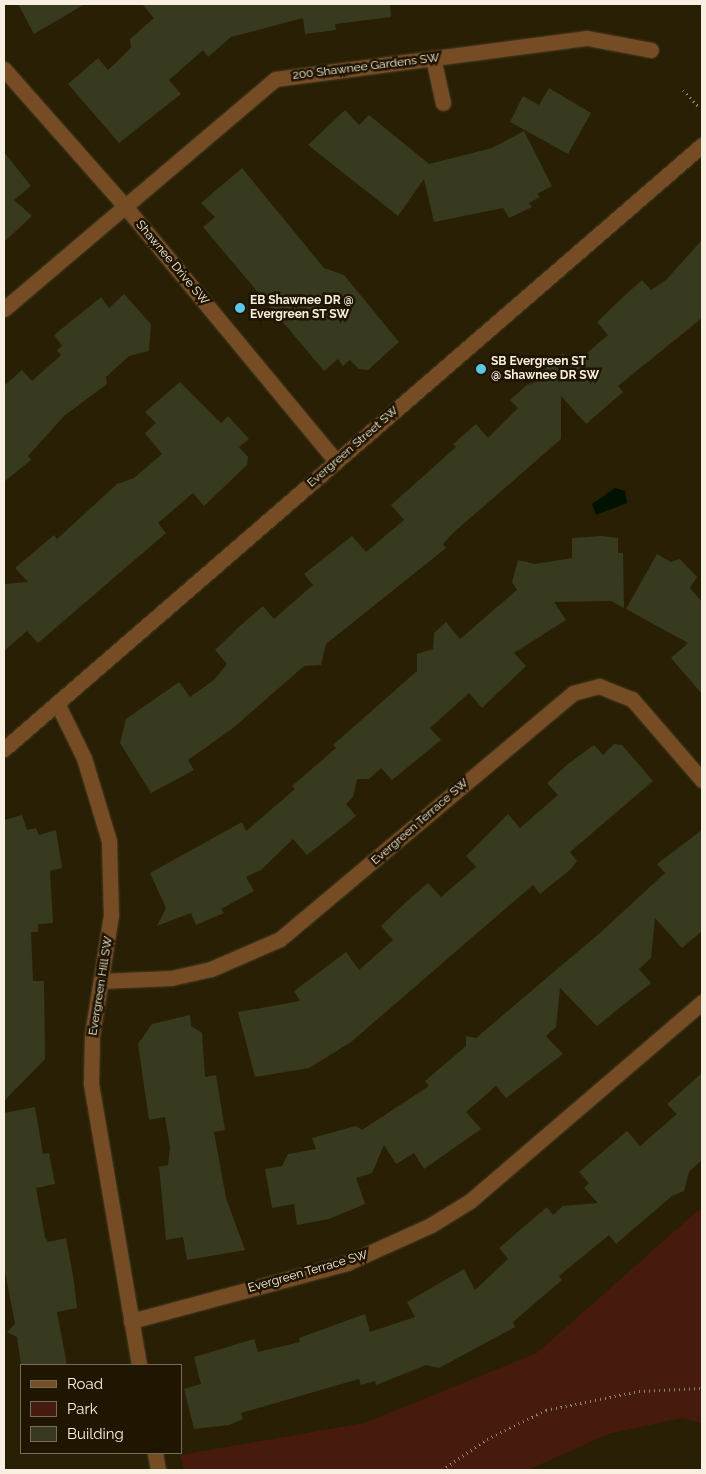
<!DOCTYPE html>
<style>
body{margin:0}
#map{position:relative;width:706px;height:1474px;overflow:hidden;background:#291f04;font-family:Raleway,sans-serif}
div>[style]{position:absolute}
.green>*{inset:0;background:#471a0e}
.water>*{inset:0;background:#001300}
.building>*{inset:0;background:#373a1e}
.path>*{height:3px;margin-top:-1.5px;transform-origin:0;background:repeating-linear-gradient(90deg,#8c836e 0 1px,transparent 0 5px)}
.roads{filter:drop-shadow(0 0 1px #463c23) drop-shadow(0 0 1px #463c23)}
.minor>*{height:15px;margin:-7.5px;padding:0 7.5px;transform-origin:7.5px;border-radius:7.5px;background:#764c25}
.dots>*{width:14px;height:14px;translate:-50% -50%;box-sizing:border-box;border:2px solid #1f1500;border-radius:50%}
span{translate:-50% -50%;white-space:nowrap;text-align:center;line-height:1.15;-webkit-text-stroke:5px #1f1500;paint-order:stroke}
.street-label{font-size:12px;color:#f7f0e0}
.poi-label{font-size:12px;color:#f7f0e0;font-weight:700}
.left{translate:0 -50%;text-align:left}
.frame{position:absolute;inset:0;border:5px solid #f7f0e0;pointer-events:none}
.legend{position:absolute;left:20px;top:1364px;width:162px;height:90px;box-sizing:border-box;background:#1f1500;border:1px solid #756d5a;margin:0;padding:6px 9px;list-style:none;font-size:15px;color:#f7f0e0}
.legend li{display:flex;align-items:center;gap:10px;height:25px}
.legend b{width:25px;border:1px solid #756d5a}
</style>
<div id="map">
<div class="green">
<div style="clip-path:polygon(702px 1207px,702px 1423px,682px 1418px,608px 1434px,528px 1470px,184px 1470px,180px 1455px,364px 1423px,537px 1353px)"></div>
</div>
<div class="water">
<div style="clip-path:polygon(615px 488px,625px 491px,627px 503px,596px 515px,592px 504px)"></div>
</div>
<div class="building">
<div style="clip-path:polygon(18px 4px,85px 4px,34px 34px)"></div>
<div style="clip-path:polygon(142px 4px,390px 4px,391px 17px,335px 24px,336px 30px,305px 34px,303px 18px,231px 37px,208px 57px,203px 50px,169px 80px,181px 94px,119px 143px,68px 84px,98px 58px,108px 70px,131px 48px,130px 39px,154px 18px)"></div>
<div style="clip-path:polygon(549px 88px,591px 113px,568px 154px,510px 122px,523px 96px,539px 105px)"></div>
<div style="clip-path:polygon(345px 110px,359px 125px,369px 115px,429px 164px,492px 148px,524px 131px,552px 186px,537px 194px,540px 197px,529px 203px,532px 207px,509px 218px,503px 208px,434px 222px,424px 179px,398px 216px,308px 145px)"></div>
<div style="clip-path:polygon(4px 152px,31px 186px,14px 200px,32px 216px,4px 242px)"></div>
<div style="clip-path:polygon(242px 168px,324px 268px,344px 275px,399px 342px,368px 370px,359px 369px,350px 360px,343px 366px,338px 359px,324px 371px,203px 227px,215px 217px,201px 203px)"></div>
<div style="clip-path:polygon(702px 240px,702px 318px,618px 386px,623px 392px,586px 424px,561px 396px,561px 439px,453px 533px,443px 544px,446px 548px,326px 644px,321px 665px,304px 666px,233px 728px,188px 760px,194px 770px,151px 793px,120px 743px,126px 719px,179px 682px,190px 697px,214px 680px,227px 664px,215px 650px,241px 625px,263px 606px,274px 619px,313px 585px,304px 574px,352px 536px,366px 552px,379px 541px,404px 520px,391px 505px,456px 447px,453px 444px,476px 424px,488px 438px,518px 408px,510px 400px,563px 353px,573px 365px,608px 335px,597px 322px,621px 299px,642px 280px,651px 290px,666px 280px)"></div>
<div style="clip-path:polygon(124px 294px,151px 324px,149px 351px,129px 356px,106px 377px,107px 384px,64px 416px,28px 456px,31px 460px,4px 482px,4px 386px,22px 370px,32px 381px,61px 355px,57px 350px,62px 346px,54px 335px,101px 297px,109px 308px)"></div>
<div style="clip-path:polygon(180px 382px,221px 423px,228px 416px,249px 439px,239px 447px,248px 457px,247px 465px,204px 506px,193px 493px,158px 523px,166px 533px,38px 643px,27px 631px,4px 651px,4px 584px,28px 582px,15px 568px,54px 535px,57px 539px,117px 484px,134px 478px,162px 454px,145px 433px,156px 423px,145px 412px)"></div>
<div style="clip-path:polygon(602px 536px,618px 538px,618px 553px,623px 553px,624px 608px,611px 601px,554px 602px,566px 620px,514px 653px,526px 666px,482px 708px,469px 693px,430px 728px,441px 740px,392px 780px,381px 768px,369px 779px,357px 779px,353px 797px,346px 804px,356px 816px,334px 834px,307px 855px,293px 839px,261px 870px,246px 877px,254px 891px,221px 909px,224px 913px,196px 925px,191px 913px,157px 926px,166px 908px,150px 873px,242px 822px,246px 831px,295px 789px,292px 786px,336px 748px,333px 745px,417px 671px,417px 654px,433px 649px,434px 633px,446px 622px,460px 639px,517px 590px,512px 582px,518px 560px,535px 564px,572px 558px,572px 538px)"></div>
<div style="clip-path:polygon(657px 554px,671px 562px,680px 559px,697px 577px,690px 588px,702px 602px,702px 694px,671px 658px,688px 643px,626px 609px)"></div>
<div style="clip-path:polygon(614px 744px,622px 745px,653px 781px,570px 852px,577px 861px,571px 869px,540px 894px,533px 885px,351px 1042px,309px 1068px,255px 1077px,238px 1012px,300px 1001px,294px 991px,346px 952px,359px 970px,393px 940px,381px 926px,405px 903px,428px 883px,441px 897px,476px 867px,466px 856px,508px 814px,520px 828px,558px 795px,547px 783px,568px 764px,594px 745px,603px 755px)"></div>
<div style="clip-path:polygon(22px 815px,27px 830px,36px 828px,39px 835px,56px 830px,62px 868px,50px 871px,53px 923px,38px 924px,38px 932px,31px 932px,33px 981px,44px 981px,45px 1059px,4px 1101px,4px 820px)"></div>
<div style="clip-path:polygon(702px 830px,702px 931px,682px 948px,655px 918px,651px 958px,639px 969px,651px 983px,597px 1026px,560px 988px,556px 1027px,546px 1036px,563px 1054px,506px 1098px,496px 1086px,466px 1112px,481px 1129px,424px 1169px,414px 1153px,396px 1164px,384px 1145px,372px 1173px,356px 1178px,365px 1204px,329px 1219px,297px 1225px,294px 1204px,272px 1208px,265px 1169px,282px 1166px,288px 1154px,316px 1149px,312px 1138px,356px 1126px,362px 1130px,429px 1086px,425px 1081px,466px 1046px,466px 1036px,476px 1038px,601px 932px,665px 873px,657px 864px)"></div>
<div style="clip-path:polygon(190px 1015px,191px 1026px,202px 1033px,205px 1077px,216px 1075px,225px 1130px,214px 1132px,226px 1198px,245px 1250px,187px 1260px,183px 1237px,166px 1240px,159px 1167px,168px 1165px,170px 1147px,165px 1117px,149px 1120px,138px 1044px,152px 1024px)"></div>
<div style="clip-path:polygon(702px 1073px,702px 1160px,689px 1172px,684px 1191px,672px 1196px,616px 1244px,609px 1235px,559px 1276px,562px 1280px,513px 1322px,515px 1327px,439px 1368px,426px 1365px,376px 1385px,375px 1381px,361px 1385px,359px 1379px,241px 1413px,243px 1419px,229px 1425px,194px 1429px,184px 1389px,201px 1384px,194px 1357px,254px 1339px,258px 1352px,300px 1342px,299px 1338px,365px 1314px,370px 1332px,415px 1317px,407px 1302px,464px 1269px,475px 1290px,508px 1259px,499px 1248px,547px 1207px,553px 1215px,563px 1206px,598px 1203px,584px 1188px,589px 1183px,579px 1172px,627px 1131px,640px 1146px,677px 1114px,667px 1104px)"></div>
<div style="clip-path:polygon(35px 1107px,43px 1154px,49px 1153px,55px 1184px,36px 1188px,45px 1237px,48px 1242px,66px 1238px,73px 1275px,77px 1308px,57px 1312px,67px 1365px,21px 1365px,17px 1337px,7px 1332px,15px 1324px,4px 1266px,4px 1113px)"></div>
</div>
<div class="path">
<div style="left:683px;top:90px;width:23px;rotate:47deg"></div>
<div style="left:442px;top:1470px;width:55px;rotate:-34.6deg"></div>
<div style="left:487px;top:1439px;width:66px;rotate:-26.2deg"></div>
<div style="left:546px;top:1410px;width:95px;rotate:-11.5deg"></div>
<div style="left:639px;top:1391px;width:63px;rotate:-2.7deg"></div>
</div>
<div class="roads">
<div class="minor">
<div style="left:433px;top:58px;width:46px;rotate:77.5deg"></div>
<div style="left:4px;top:69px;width:181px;rotate:48.6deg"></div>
<div style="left:124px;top:205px;width:332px;rotate:50.4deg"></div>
<div style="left:4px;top:309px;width:355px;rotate:-40.3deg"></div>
<div style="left:275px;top:79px;width:315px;rotate:-7.5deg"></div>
<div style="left:587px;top:38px;width:65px;rotate:10.6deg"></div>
<div style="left:57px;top:703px;width:61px;rotate:63.9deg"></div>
<div style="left:84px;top:758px;width:87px;rotate:73.2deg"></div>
<div style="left:109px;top:841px;width:74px;rotate:88.5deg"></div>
<div style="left:111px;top:915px;width:121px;rotate:99deg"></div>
<div style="left:92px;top:1035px;width:49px;rotate:91.2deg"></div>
<div style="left:91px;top:1084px;width:285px;rotate:80.3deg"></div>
<div style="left:4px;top:749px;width:923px;rotate:-40.87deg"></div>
<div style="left:101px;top:981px;width:70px;rotate:-2.5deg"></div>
<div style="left:171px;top:978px;width:41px;rotate:-12.7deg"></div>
<div style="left:211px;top:969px;width:75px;rotate:-23.5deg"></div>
<div style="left:280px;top:939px;width:383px;rotate:-40deg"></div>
<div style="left:573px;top:693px;width:27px;rotate:-15deg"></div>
<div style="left:599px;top:686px;width:35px;rotate:22deg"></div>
<div style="left:632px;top:699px;width:107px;rotate:49.2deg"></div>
<div style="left:131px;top:1321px;width:224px;rotate:-15deg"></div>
<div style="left:347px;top:1263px;width:92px;rotate:-24.3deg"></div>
<div style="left:431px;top:1225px;width:46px;rotate:-31.6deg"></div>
<div style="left:470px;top:1201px;width:306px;rotate:-40.6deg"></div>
<div style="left:155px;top:1453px;width:17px;rotate:80deg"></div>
</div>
</div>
<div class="dots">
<div style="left:240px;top:308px;background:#5ac8e5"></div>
<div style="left:481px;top:369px;background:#5ac8e5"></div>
</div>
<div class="street-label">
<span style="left:366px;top:67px;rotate:-7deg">200 Shawnee Gardens SW</span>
<span style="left:172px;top:263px;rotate:50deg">Shawnee Drive SW</span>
<span style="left:353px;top:447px;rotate:-41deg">Evergreen Street SW</span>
<span style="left:420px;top:822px;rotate:-41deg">Evergreen Terrace SW</span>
<span style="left:101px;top:986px;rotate:-81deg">Evergreen Hill SW</span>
<span style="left:308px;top:1272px;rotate:-16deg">Evergreen Terrace SW</span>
</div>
<div class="poi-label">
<span class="left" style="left:250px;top:308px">EB Shawnee DR @<br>Evergreen ST SW</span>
<span class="left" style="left:491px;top:369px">SB Evergreen ST<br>@ Shawnee DR SW</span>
</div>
<div class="frame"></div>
<ul class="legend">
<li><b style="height:6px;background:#764c25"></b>Road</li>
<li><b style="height:14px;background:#471a0e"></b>Park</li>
<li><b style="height:14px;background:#373a1e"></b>Building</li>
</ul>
</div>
